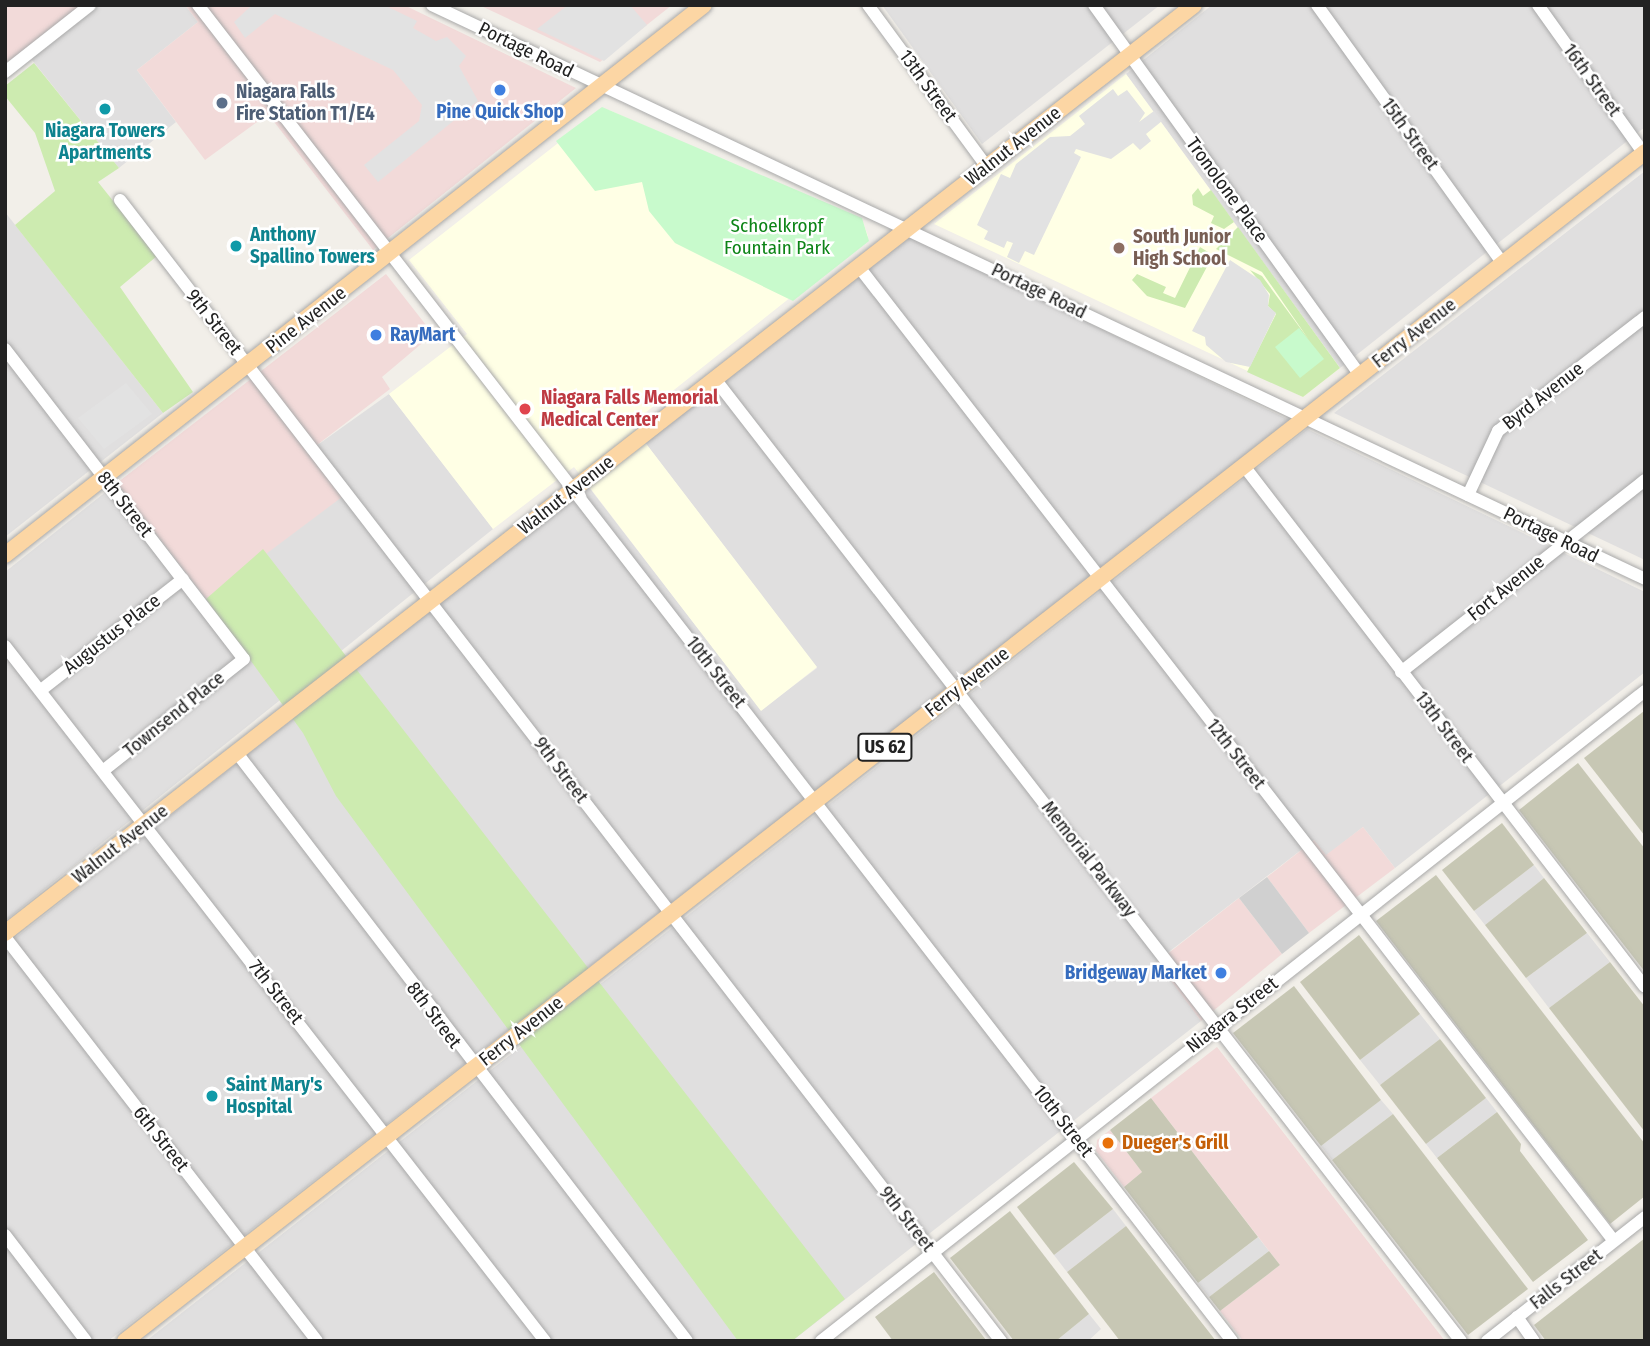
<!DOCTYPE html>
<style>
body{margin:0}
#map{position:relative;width:1650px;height:1346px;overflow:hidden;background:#f2efe9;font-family:"Fira Sans Condensed",sans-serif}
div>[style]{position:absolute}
.residential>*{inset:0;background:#e0dfdf}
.commercial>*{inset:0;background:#f2dad9}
.education>*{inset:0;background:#ffffe5}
.religious>*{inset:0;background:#d0d0d0}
.construction>*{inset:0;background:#c7c7b4}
.grass>*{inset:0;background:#cdebb0}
.park>*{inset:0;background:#c8facc}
.parking>*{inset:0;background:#e2e2e2}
.roads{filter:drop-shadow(0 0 2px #a9a9a9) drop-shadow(0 0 2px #a9a9a9)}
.minor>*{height:12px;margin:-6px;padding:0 6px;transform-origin:6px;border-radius:6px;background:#fff}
.major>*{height:16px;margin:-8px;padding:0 8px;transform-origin:8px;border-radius:8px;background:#fcd6a4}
.dots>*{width:19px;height:19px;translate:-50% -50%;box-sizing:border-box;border:4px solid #fff;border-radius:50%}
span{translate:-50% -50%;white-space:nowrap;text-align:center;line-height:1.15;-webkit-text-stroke:5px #fff;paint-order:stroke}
.shield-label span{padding:2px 5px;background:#fff;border:2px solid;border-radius:5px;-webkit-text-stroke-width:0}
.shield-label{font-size:18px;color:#222;font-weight:700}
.street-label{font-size:19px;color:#222}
.service-label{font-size:19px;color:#4e5e75;font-weight:700}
.left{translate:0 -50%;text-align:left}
.shop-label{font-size:19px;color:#366cbe;font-weight:700}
.right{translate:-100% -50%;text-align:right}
.culture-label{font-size:19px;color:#0d838f;font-weight:700}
.park-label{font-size:19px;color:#0c8416}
.education-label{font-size:19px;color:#785e54;font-weight:700}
.health-label{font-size:19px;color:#be3a42;font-weight:700}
.food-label{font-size:19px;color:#c56008;font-weight:700}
.frame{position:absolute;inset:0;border:7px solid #222;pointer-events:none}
</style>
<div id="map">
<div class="residential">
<div style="clip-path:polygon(91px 5px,185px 5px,198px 22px,137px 70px,176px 122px,119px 168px,28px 55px)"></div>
<div style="clip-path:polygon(882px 5px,1160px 5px,982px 144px)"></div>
<div style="clip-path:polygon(1212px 5px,1645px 5px,1645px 127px,1340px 368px,1126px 74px)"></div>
<div style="clip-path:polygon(1645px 171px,1645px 560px,1334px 413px)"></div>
<div style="clip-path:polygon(5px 212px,163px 413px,5px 537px)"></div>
<div style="clip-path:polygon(909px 236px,1291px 421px,108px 1341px,5px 1341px,5px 946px,588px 486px,761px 710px,817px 668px,644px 441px)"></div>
<div style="clip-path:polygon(389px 394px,493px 529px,5px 921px,5px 572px,117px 483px,206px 599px,316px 446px)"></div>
<div style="clip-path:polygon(1307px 429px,1645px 592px,1645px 672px,1395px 868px,1363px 827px,1326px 856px,1314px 840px,1157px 961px,1201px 1021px,792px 1341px,146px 1341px)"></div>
<div style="clip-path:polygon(1534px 865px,1544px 878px,1485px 925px,1474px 911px)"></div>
<div style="clip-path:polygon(1587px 933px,1610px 962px,1549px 1008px,1526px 978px)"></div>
<div style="clip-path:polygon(1420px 1014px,1440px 1039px,1380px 1085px,1360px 1060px)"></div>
<div style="clip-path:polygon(1486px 1098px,1497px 1112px,1437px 1158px,1426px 1144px)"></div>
<div style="clip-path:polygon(1381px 1100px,1393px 1114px,1332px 1160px,1321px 1146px)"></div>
<div style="clip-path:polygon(1113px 1209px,1126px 1226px,1067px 1272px,1054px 1255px)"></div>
<div style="clip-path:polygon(1258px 1237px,1269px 1251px,1209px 1297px,1198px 1283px)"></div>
<div style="clip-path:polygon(1089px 1314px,1101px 1329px,1088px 1341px,1056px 1341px)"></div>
</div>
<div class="commercial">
<div style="clip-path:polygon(5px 5px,91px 5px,5px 72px)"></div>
<div style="clip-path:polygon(185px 5px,404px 5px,576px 88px,373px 250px,268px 114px,205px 160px,137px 70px,198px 22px)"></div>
<div style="clip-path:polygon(479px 5px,672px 5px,600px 62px)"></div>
<div style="clip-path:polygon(386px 274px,433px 334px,382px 377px,390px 389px,317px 445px,350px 491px,206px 599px,117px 483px)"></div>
<div style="clip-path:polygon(1363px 827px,1395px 868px,1309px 933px,1267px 877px,1314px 840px,1326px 855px)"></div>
<div style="clip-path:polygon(1239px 898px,1282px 954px,1201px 1021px,1157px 962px)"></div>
<div style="clip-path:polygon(1217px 1047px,1445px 1341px,1243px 1341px,1220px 1311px,1280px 1265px,1151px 1098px)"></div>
<div style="clip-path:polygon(1110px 1130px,1142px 1172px,1124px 1187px,1096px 1151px,1097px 1140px)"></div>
</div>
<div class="education">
<div style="clip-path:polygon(1126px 74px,1340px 368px,1303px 397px,934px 224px)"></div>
<div style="clip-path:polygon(609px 110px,863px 222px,868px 236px,631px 424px,817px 667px,761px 711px,574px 467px,493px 529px,389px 394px,467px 334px,409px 260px,599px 111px)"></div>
</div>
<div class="religious">
<div style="clip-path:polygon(1267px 877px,1309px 933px,1282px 954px,1239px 898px)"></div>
</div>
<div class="construction">
<div style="clip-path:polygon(1644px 711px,1645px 711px,1645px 836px,1584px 758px)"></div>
<div style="clip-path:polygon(1578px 763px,1645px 849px,1645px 972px,1519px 810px)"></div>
<div style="clip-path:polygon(1502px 823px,1534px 865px,1474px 911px,1442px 870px)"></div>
<div style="clip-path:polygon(1436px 875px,1645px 1144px,1645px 1196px,1610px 1224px,1376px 921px)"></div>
<div style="clip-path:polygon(1544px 878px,1587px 933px,1526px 978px,1485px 925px)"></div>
<div style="clip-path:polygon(1359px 935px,1420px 1014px,1360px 1060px,1300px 982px)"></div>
<div style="clip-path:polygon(1610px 962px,1645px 1007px,1645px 1132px,1549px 1008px)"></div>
<div style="clip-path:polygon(1294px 986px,1381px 1100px,1321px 1146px,1233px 1033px)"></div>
<div style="clip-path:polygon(1440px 1039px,1486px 1098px,1426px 1144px,1380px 1085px)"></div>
<div style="clip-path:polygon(1151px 1098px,1258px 1237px,1198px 1283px,1124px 1187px,1142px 1172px,1110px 1130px)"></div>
<div style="clip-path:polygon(1497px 1112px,1521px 1144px,1520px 1151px,1588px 1240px,1533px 1282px,1437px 1158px)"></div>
<div style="clip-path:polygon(1393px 1114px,1528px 1289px,1468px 1335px,1332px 1160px)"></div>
<div style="clip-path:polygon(1074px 1162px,1113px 1209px,1054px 1255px,1017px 1207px)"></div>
<div style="clip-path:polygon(1010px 1211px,1089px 1314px,1056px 1341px,1014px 1341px,950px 1258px)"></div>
<div style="clip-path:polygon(1126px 1226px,1216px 1341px,1120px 1341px,1067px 1272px)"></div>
<div style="clip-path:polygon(1645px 1238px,1645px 1341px,1546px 1341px,1534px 1325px)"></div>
<div style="clip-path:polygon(1269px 1251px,1280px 1265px,1220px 1311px,1209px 1297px)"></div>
<div style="clip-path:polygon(934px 1272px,986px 1340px,987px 1341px,893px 1341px,875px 1317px)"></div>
</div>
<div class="grass">
<div style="clip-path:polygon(34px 63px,119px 168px,98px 182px,157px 256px,120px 287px,193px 392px,163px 413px,15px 225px,55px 191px,35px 133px,5px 96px,5px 86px)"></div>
<div style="clip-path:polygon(1198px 188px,1203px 196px,1211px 190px,1234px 222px,1224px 229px,1211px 223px,1214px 216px,1193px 205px,1192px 195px)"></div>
<div style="clip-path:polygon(1238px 227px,1340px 368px,1303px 397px,1247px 372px,1276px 314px,1268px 306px,1270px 294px,1250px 270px,1262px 276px,1309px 340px,1262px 272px,1216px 249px)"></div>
<div style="clip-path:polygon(1200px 247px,1208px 252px,1209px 263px,1185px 308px,1147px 296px,1132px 280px,1137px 274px,1166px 287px,1163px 293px,1175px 298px)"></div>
<div style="clip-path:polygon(263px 549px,845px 1299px,792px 1341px,738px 1341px,336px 796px,303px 733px,206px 599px)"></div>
</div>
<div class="park">
<div style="clip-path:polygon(602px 107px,862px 218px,869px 241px,793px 301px,711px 261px,675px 243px,649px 211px,642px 182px,595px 191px,556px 141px)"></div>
<div style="clip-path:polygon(1299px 328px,1324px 359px,1300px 378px,1275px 347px)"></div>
</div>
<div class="parking">
<div style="clip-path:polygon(252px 5px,384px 5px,417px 21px,413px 28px,436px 41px,447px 37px,466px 56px,459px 66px,478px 101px,378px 182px,364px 165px,419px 121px,422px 105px,393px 70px,275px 14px,245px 38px,234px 22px)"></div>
<div style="clip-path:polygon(568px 5px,630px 5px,647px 25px,604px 61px,537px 29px)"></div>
<div style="clip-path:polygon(1113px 89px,1118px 96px,1127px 90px,1145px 113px,1139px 122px,1154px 111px,1162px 121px,1146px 134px,1151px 141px,1140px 150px,1133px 143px,1111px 159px,1076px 149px,1074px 153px,1081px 157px,1034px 255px,1025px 251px,1019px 263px,1007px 257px,1013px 243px,1007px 241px,1004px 248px,984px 239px,988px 231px,977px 225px,1001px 174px,1010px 178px,1016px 164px,1050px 137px,1070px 136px,1085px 124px,1079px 116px)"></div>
<div style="clip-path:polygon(1230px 260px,1260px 280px,1269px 295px,1268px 306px,1276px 313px,1250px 367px,1226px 362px,1206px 345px,1205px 337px,1192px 331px)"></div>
<div style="clip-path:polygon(126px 383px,152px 414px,104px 449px,78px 418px)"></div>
</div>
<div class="roads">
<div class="minor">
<div style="left:198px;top:5px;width:1689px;rotate:52.26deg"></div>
<div style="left:432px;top:5px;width:1342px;rotate:25.32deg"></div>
<div style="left:868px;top:5px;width:201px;rotate:53.7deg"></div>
<div style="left:1094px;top:5px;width:456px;rotate:54.3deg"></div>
<div style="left:1317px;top:5px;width:319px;rotate:54.3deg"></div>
<div style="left:1538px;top:5px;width:184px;rotate:54.5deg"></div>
<div style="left:5px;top:72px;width:108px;rotate:-38.2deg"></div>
<div style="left:120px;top:200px;width:1442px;rotate:52.33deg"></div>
<div style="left:859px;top:267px;width:1232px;rotate:52.22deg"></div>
<div style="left:5px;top:349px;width:391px;rotate:52.4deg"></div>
<div style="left:244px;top:659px;width:179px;rotate:141.6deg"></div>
<div style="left:715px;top:379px;width:1217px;rotate:52.21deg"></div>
<div style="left:1244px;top:466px;width:657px;rotate:52.42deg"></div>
<div style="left:1468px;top:495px;width:71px;rotate:-64.9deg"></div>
<div style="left:1498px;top:431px;width:186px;rotate:-37.8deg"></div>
<div style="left:5px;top:646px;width:880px;rotate:52.15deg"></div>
<div style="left:1401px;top:672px;width:310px;rotate:-38.2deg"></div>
<div style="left:41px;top:690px;width:180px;rotate:-38deg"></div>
<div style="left:237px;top:753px;width:740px;rotate:52.57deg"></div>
<div style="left:5px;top:937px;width:510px;rotate:52.32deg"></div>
<div style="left:5px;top:1235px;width:133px;rotate:52.6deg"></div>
<div style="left:1517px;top:1317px;width:29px;rotate:55deg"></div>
<div style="left:821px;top:1341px;width:1050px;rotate:-38.27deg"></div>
<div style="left:1487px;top:1341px;width:201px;rotate:-38.1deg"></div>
</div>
<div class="major">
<div style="left:5px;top:555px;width:889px;rotate:-38.2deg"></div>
<div style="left:5px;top:933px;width:1508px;rotate:-37.97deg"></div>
<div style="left:125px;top:1341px;width:1930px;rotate:-38.03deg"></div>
</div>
</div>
<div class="dots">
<div style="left:500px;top:90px;background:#3f7fe0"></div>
<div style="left:222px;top:103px;background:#5c6f8a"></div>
<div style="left:105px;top:109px;background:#0f9aa8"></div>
<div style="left:236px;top:246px;background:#0f9aa8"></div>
<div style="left:1119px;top:248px;background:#8d6e63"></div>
<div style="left:376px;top:335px;background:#3f7fe0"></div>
<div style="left:525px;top:409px;background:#e0444e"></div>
<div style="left:1221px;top:973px;background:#3f7fe0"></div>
<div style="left:212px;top:1096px;background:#0f9aa8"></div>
<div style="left:1108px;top:1143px;background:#e8710a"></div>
</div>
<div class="shield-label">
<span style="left:885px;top:747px">US 62</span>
</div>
<div class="street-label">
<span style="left:526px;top:50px;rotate:26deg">Portage Road</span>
<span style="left:1592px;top:80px;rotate:54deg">16th Street</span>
<span style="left:928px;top:86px;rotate:54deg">13th Street</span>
<span style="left:1410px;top:134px;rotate:54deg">15th Street</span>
<span style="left:1013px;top:146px;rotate:-38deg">Walnut Avenue</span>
<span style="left:1227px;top:190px;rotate:54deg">Tronolone Place</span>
<span style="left:1039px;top:291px;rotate:26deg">Portage Road</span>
<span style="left:306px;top:320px;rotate:-38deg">Pine Avenue</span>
<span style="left:214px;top:322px;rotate:52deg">9th Street</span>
<span style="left:1414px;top:333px;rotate:-38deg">Ferry Avenue</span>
<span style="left:1543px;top:396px;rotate:-38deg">Byrd Avenue</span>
<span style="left:566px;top:495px;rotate:-38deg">Walnut Avenue</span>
<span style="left:125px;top:504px;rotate:52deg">8th Street</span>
<span style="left:1551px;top:535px;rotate:26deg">Portage Road</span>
<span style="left:1506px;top:588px;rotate:-39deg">Fort Avenue</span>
<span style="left:112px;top:634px;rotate:-38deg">Augustus Place</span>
<span style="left:716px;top:672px;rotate:52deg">10th Street</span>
<span style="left:967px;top:682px;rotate:-38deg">Ferry Avenue</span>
<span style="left:174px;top:714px;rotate:-39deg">Townsend Place</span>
<span style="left:1444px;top:727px;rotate:53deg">13th Street</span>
<span style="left:1236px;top:754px;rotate:52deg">12th Street</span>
<span style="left:561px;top:770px;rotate:53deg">9th Street</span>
<span style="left:120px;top:844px;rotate:-38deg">Walnut Avenue</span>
<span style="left:1089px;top:859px;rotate:52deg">Memorial Parkway</span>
<span style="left:276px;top:992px;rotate:52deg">7th Street</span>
<span style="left:434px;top:1015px;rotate:53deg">8th Street</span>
<span style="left:1232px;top:1015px;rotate:-38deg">Niagara Street</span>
<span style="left:521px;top:1031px;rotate:-38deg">Ferry Avenue</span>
<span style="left:1063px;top:1121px;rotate:52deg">10th Street</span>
<span style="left:161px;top:1139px;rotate:52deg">6th Street</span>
<span style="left:907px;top:1219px;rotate:52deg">9th Street</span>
<span style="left:1566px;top:1279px;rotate:-38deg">Falls Street</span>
</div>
<div class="service-label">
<span class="left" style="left:236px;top:103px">Niagara Falls<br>Fire Station T1/E4</span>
</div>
<div class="shop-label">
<span style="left:500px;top:112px">Pine Quick Shop</span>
<span class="left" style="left:390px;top:335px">RayMart</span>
<span class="right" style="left:1207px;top:973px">Bridgeway Market</span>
</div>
<div class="culture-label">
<span style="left:105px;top:142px">Niagara Towers<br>Apartments</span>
<span class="left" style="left:250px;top:246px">Anthony<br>Spallino Towers</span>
<span class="left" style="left:226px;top:1096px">Saint Mary's<br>Hospital</span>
</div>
<div class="park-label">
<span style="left:777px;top:237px">Schoelkropf<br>Fountain Park</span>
</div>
<div class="education-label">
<span class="left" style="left:1133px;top:248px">South Junior<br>High School</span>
</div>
<div class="health-label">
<span class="left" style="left:541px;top:409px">Niagara Falls Memorial<br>Medical Center</span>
</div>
<div class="food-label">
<span class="left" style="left:1122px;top:1143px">Dueger's Grill</span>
</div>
<div class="frame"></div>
</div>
